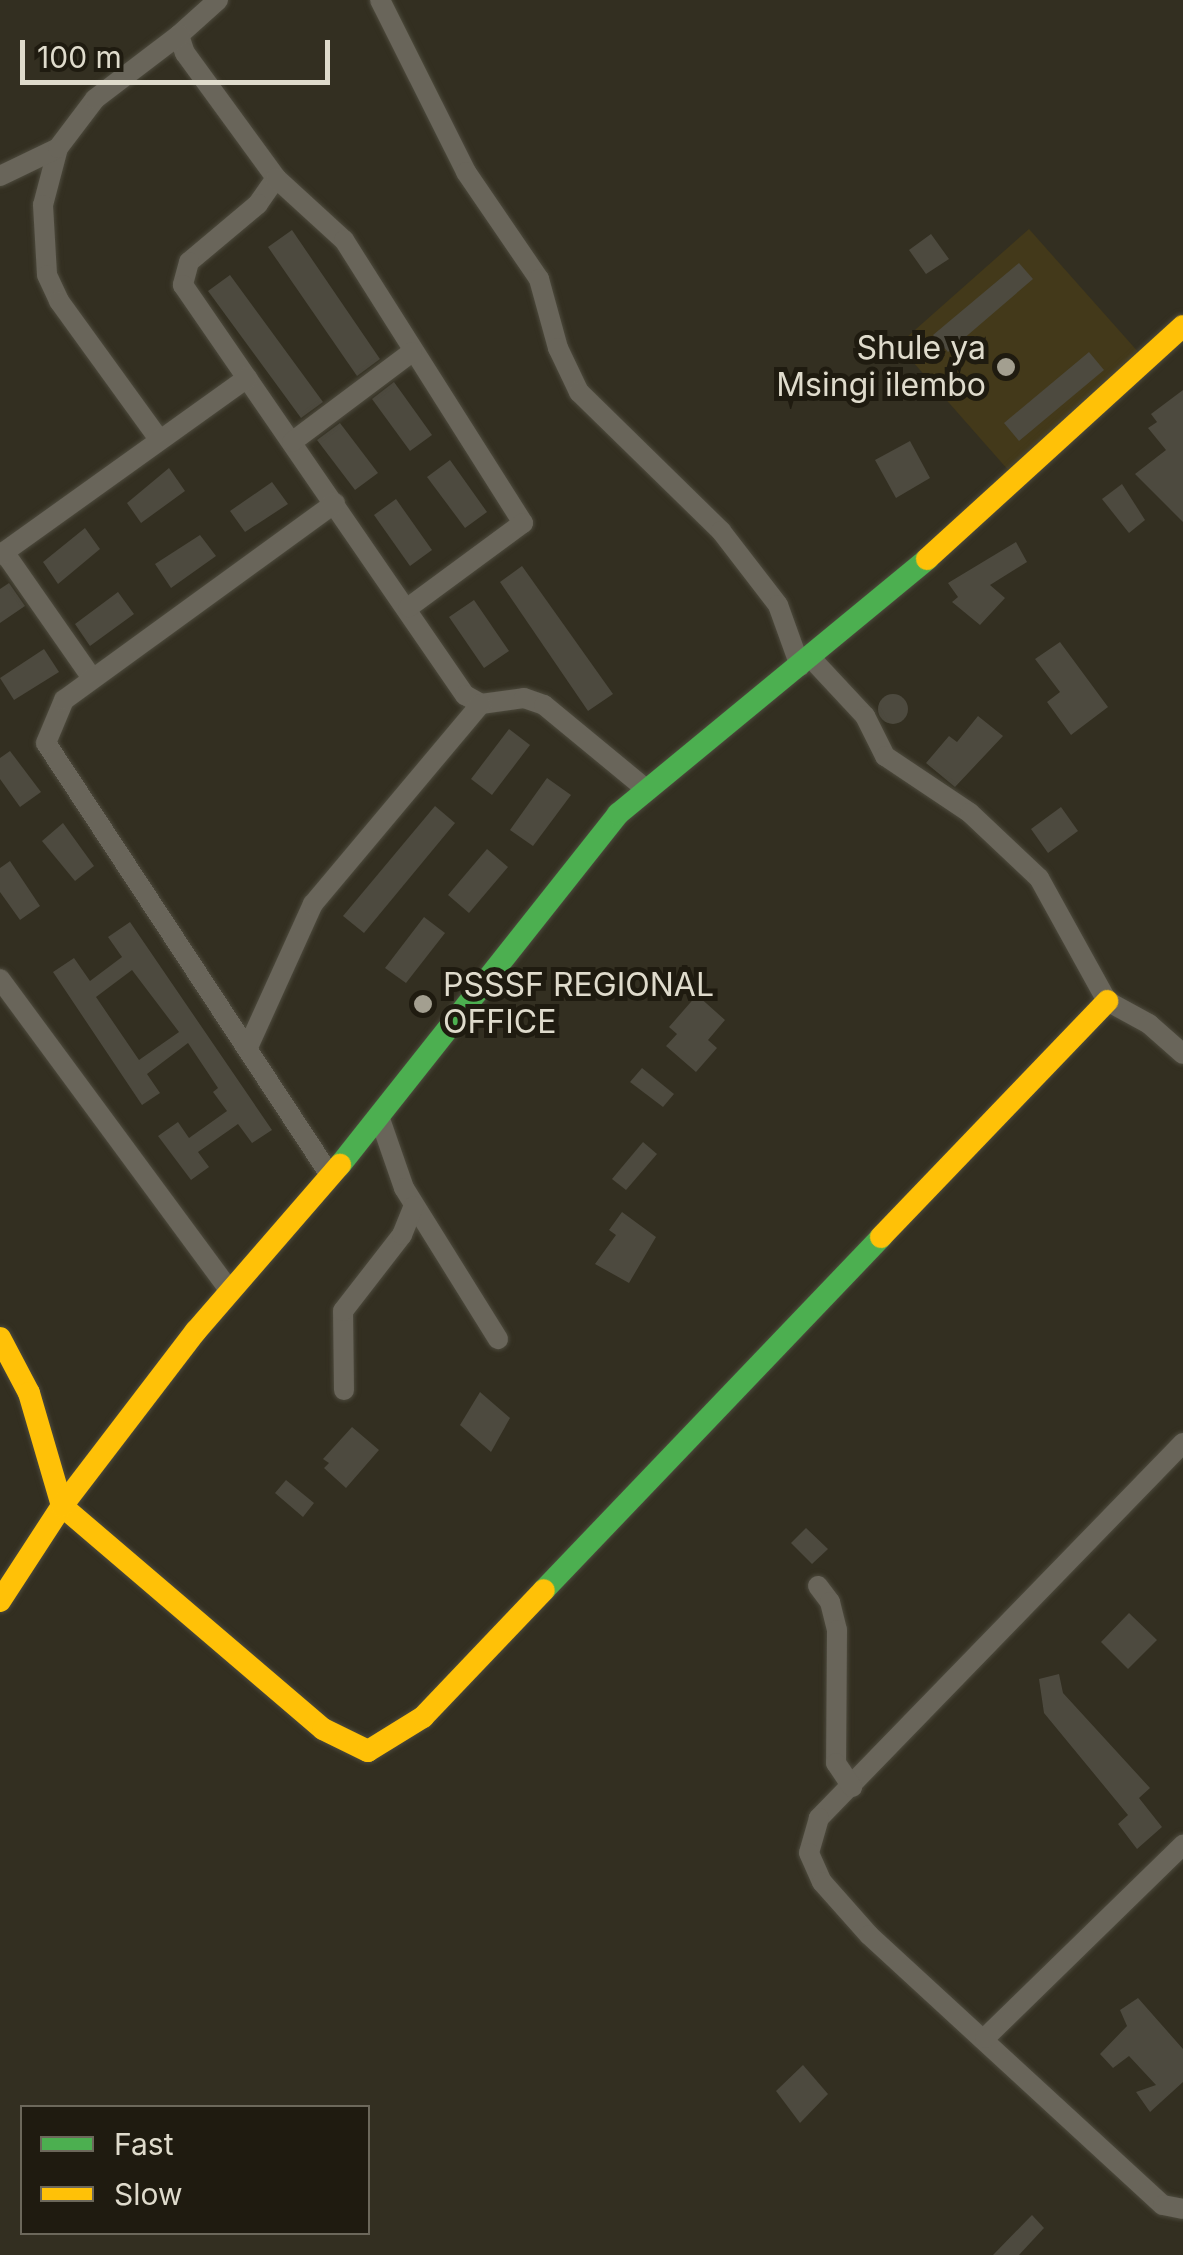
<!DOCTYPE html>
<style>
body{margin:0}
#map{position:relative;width:1183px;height:2255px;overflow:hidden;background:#332f21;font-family:Inter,sans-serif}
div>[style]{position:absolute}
.built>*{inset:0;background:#43391a}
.building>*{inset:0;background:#4d4a3f}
.round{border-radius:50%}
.roads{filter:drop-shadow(0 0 2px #4d4a3d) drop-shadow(0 0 2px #4d4a3d)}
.street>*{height:20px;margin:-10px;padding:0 10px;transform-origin:10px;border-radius:10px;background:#69655a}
.fast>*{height:22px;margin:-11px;padding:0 11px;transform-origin:11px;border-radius:11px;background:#4caf50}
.slow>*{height:22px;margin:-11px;padding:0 11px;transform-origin:11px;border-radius:11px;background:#ffc107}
.dots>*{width:28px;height:28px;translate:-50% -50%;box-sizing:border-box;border:5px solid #1f1b10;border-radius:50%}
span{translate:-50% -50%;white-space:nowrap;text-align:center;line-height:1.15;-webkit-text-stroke:10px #1f1b10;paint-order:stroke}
.poi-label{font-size:32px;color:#dfdbcc}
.right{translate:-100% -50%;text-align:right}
.left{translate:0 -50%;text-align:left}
.legend{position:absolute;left:20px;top:2105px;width:350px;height:130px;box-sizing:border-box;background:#1f1b10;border:2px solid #6c685b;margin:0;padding:12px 18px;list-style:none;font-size:30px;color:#dfdbcc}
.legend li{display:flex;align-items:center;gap:20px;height:50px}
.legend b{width:50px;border:2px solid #6c685b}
.scale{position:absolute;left:20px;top:40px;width:310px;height:45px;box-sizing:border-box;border:5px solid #dfdbcc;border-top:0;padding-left:12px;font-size:30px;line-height:35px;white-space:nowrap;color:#dfdbcc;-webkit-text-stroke:8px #1f1b10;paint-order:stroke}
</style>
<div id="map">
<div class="built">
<div style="clip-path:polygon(1029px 229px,1140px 354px,1009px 471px,898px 345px)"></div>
</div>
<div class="building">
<div style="clip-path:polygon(292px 230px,380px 359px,357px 376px,268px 247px)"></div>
<div style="clip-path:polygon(931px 234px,949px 259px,926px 274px,909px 250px)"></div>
<div style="clip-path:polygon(1019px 263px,1033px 279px,948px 352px,933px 335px)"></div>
<div style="clip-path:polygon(230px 275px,323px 402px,301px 418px,208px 291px)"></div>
<div style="clip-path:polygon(1089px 352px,1104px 370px,1019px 441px,1004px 423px)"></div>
<div style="clip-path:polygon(394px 382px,432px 435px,410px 451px,372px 399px)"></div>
<div style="clip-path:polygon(1183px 390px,1183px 522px,1135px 474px,1166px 450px,1148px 428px,1157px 422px,1151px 414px)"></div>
<div style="clip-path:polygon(340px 423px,378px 473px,355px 490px,317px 440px)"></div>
<div style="clip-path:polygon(910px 441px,930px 478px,896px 498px,875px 460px)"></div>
<div style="clip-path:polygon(450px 460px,487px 512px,465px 528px,427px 477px)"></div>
<div style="clip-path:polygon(169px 468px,185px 491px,141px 523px,127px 503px)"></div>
<div style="clip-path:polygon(272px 482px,288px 504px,245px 532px,230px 511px)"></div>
<div style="clip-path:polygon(1122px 484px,1145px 520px,1129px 533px,1102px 499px)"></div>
<div style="clip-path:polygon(396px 499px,432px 550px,410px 566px,374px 515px)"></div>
<div style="clip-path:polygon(85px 528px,100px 549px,58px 584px,43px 562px)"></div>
<div style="clip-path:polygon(200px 535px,216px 556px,171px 588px,155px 564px)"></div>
<div style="clip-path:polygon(1016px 542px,1027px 562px,990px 585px,1005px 598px,980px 625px,952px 602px,958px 597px,948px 583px)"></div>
<div style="clip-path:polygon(522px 566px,613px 694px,588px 711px,500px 582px)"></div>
<div style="clip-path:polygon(9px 583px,25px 606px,0 623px,0 589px)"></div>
<div style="clip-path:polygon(118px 592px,134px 614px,90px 646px,75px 624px)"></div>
<div style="clip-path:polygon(474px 600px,509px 651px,484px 668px,449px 617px)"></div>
<div style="clip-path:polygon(1060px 642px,1108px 707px,1071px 735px,1047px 702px,1060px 692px,1035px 659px)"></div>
<div style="clip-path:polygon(44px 649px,59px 672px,14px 700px,0 678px)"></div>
<div class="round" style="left:878px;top:694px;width:30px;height:30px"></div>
<div style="clip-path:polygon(978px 716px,1003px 736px,955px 787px,926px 763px,949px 736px,957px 742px)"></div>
<div style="clip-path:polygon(509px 729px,530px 745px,492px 795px,471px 779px)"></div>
<div style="clip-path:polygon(10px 751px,41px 792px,20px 807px,0 779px,0 758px)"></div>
<div style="clip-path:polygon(547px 778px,571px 795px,533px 846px,510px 830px)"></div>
<div style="clip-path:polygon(435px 806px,455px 823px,364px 933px,343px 916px)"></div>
<div style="clip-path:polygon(1061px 807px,1078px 831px,1048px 853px,1031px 829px)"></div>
<div style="clip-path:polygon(63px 823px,94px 866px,75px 881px,42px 841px)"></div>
<div style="clip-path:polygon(487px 849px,508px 867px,469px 913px,448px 895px)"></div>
<div style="clip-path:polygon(10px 861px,40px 906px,20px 920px,0 892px,0 868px)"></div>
<div style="clip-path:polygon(424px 917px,445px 933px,406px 983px,385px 968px)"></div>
<div style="clip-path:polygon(evenodd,130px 922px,272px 1130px,252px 1143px,238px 1124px,198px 1152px,209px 1167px,191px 1180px,158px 1136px,178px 1122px,189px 1138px,227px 1111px,213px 1092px,218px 1088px,188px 1043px,147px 1074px,160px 1093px,142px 1105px,53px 972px,74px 958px,90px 981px,122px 957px,108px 937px,130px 922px,132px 970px,179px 1032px,139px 1060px,96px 997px,132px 970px)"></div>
<div style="clip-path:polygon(697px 995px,725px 1020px,708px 1040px,717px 1048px,696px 1072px,666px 1046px,677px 1034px,669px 1027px)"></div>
<div style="clip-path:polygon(642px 1068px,674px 1094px,663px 1107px,630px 1082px)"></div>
<div style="clip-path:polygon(643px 1142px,657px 1154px,626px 1190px,612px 1179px)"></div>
<div style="clip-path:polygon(622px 1212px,656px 1237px,629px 1283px,595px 1264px,616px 1235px,609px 1230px)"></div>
<div style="clip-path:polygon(480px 1392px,510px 1418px,491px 1452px,460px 1425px)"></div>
<div style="clip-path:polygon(352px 1427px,379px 1450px,346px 1488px,324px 1468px,329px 1463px,323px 1459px)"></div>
<div style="clip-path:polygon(286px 1480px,314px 1503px,303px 1517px,275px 1493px)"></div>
<div style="clip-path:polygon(806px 1528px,828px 1549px,812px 1564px,791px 1543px)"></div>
<div style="clip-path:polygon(1129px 1613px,1157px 1640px,1128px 1669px,1101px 1642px)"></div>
<div style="clip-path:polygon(1059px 1674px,1063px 1693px,1150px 1788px,1139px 1798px,1162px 1827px,1137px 1849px,1118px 1824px,1128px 1815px,1044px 1713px,1039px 1679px)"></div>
<div style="clip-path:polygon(1138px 1998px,1183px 2049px,1183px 2082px,1150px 2112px,1136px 2092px,1156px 2085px,1129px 2056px,1113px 2068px,1100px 2054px,1127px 2026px,1120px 2010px)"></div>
<div style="clip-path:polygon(803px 2065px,828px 2094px,800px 2123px,776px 2091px)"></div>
<div style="clip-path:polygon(1032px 2215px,1044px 2228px,1019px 2255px,993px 2255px)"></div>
</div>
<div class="roads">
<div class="street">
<div style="left:218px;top:0;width:52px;rotate:138.1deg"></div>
<div style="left:179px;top:35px;width:19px;rotate:72deg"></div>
<div style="left:185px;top:53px;width:155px;rotate:53.9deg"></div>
<div style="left:276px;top:178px;width:32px;rotate:125deg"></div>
<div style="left:258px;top:204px;width:90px;rotate:140deg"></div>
<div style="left:189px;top:262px;width:24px;rotate:105deg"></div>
<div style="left:183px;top:285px;width:498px;rotate:55.5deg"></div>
<div style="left:465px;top:695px;width:18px;rotate:29deg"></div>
<div style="left:481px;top:704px;width:43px;rotate:-7.9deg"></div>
<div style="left:524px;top:698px;width:21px;rotate:19deg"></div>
<div style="left:544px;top:705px;width:132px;rotate:39.5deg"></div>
<div style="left:380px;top:0;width:192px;rotate:63.4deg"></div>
<div style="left:466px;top:172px;width:130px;rotate:55.7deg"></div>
<div style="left:539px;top:279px;width:72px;rotate:74.6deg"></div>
<div style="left:558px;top:348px;width:49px;rotate:64.5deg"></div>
<div style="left:579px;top:392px;width:199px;rotate:44.4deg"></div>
<div style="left:721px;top:531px;width:93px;rotate:52.4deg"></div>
<div style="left:778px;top:605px;width:65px;rotate:70.2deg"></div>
<div style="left:58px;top:148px;width:59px;rotate:104.7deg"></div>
<div style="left:43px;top:205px;width:70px;rotate:86.7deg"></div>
<div style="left:47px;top:275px;width:29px;rotate:65deg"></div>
<div style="left:59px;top:301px;width:170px;rotate:54.1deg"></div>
<div style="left:0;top:176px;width:64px;rotate:-25.8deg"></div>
<div style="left:58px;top:148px;width:61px;rotate:-52.9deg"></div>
<div style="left:95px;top:99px;width:106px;rotate:-37.3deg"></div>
<div style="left:276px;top:178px;width:92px;rotate:42.4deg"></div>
<div style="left:344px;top:240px;width:335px;rotate:57.7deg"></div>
<div style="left:523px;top:523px;width:142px;rotate:143.6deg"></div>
<div style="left:292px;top:442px;width:150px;rotate:-36.9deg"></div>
<div style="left:4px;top:552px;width:154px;rotate:55.1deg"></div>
<div style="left:0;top:555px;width:304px;rotate:-35.6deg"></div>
<div style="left:810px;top:657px;width:81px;rotate:47deg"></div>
<div style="left:865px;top:716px;width:45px;rotate:63.4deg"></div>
<div style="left:885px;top:756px;width:102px;rotate:33.8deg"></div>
<div style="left:970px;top:813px;width:95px;rotate:43.3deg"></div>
<div style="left:1039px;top:878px;width:141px;rotate:61.1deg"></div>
<div style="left:1107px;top:1001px;width:48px;rotate:28.7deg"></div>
<div style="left:1149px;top:1024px;width:45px;rotate:41.4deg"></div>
<div style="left:0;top:979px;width:386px;rotate:53.6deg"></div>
<div style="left:249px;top:1045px;width:155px;rotate:-65.6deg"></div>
<div style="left:313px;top:904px;width:261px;rotate:-50deg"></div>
<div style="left:380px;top:1119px;width:73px;rotate:70.8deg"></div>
<div style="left:404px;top:1188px;width:178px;rotate:58.1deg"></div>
<div style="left:328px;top:1172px;width:513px;rotate:-123.32deg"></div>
<div style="left:46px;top:743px;width:47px;rotate:-67.3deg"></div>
<div style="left:64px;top:700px;width:335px;rotate:-36deg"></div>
<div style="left:344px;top:1390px;width:79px;rotate:-90.7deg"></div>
<div style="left:343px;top:1311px;width:96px;rotate:-52.2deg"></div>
<div style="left:402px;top:1235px;width:31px;rotate:-68deg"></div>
<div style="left:1183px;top:1443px;width:523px;rotate:134.15deg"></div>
<div style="left:819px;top:1818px;width:36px;rotate:106deg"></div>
<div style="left:809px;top:1853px;width:32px;rotate:66deg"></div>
<div style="left:822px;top:1882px;width:71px;rotate:48.4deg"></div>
<div style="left:869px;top:1935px;width:399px;rotate:42.6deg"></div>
<div style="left:1163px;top:2205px;width:20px;rotate:11deg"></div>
<div style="left:818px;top:1586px;width:20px;rotate:53deg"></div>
<div style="left:830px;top:1602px;width:29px;rotate:76deg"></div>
<div style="left:837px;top:1630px;width:133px;rotate:90.4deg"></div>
<div style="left:836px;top:1763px;width:29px;rotate:56deg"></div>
<div style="left:985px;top:2038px;width:277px;rotate:-44.3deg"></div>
</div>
<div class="fast">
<div style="left:340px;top:1165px;width:448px;rotate:-51.6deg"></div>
<div style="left:618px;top:814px;width:401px;rotate:-39.5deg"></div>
<div style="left:544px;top:1590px;width:488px;rotate:-46.3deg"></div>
</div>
<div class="slow">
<div style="left:927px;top:559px;width:346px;rotate:-42.3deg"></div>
<div style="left:881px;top:1237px;width:327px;rotate:-46.2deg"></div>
<div style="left:0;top:1338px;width:62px;rotate:62.2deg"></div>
<div style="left:29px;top:1393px;width:118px;rotate:73.7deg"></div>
<div style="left:62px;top:1506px;width:343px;rotate:40.5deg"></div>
<div style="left:323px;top:1729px;width:50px;rotate:26.1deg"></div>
<div style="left:368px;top:1751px;width:65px;rotate:-31.7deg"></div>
<div style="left:423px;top:1717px;width:175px;rotate:-46.4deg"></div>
<div style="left:0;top:1601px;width:113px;rotate:-56.9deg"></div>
<div style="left:62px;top:1506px;width:220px;rotate:-52.6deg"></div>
<div style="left:196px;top:1331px;width:220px;rotate:-49.1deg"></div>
</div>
</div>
<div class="dots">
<div style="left:1006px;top:367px;background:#a39f90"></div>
<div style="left:423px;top:1004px;background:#a39f90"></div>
</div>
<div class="poi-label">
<span class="right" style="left:986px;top:367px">Shule ya<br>Msingi ilembo</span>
<span class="left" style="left:443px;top:1004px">PSSSF REGIONAL<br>OFFICE</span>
</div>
<ul class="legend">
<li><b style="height:12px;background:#4caf50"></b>Fast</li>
<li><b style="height:12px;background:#ffc107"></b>Slow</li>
</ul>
<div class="scale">100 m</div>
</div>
